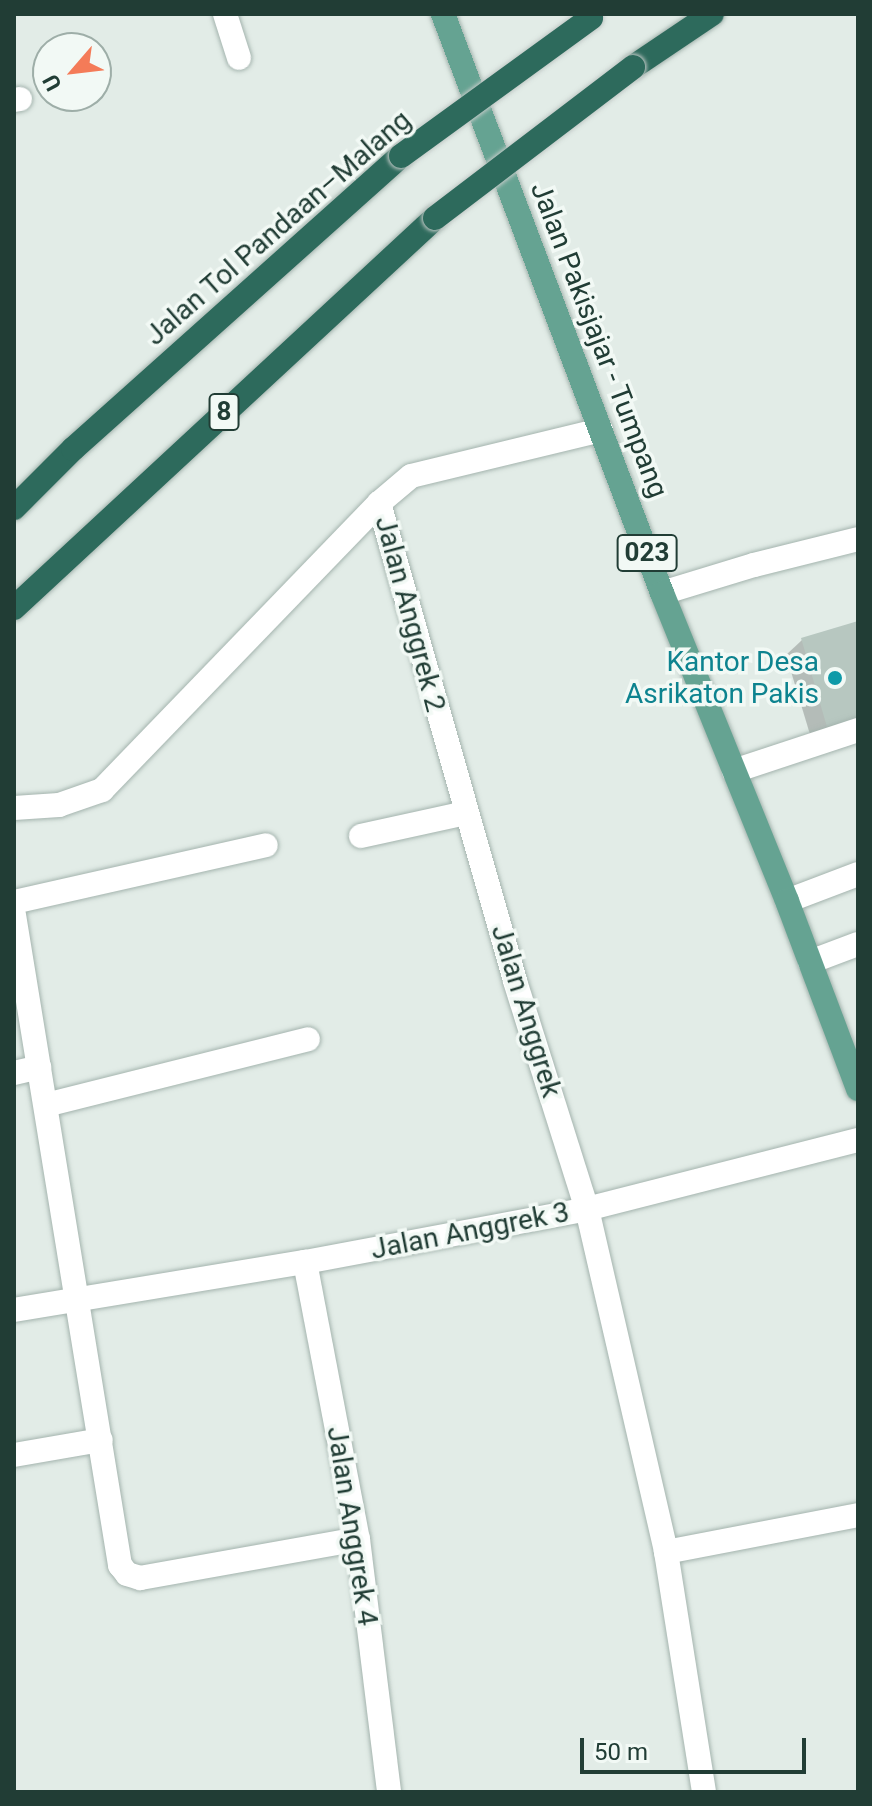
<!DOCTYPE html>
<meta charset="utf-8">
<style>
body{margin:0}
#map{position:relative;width:872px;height:1806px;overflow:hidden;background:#e2ece7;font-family:Roboto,sans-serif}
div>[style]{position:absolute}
.shadow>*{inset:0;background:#0003}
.building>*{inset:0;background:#b7c7c0}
.roads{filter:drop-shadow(0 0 2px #a4b4ae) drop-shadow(0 0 2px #a4b4ae)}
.minor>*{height:24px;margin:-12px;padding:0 12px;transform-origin:12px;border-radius:12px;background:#fff}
.major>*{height:24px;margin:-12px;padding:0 12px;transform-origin:12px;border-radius:12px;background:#65a392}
.highway>*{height:24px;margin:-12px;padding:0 12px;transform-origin:12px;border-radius:12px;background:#2d6a5c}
.bridges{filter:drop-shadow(0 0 2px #c1c9c6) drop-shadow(0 0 2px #c1c9c6)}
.highway-bridge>*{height:24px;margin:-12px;padding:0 12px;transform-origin:12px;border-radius:12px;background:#2d6a5c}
.dots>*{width:22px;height:22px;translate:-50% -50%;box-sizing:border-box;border:4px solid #f2f9f5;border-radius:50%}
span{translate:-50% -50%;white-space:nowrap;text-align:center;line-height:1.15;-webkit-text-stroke:7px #f2f9f5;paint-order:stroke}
.shield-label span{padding:2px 6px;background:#f2f9f5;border:2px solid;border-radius:6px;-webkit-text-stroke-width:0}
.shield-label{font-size:26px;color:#213d35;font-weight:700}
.street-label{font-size:28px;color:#213d35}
.culture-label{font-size:28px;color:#0d838f}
.right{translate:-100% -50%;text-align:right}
.frame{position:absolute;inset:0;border:16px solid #213d35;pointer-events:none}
.north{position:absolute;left:32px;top:32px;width:80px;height:80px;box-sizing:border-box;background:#f2f9f5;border:2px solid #9eaea8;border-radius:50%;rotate:242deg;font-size:22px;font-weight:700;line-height:32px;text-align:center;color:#213d35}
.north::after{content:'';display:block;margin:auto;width:28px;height:36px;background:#f47b58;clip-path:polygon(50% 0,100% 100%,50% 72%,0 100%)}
.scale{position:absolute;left:580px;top:1738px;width:226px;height:36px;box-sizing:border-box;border:4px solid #213d35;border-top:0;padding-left:10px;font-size:24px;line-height:28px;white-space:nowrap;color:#213d35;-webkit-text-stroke:6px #f2f9f5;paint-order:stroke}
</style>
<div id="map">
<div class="shadow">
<div style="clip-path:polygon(858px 623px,858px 728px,812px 741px,786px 655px,802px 640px)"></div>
</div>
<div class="building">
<div style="clip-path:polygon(858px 621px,858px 719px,827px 727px,801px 638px)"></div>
</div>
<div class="roads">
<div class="minor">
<div style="left:225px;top:14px;width:46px;rotate:72.3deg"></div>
<div style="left:14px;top:100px;width:6px;rotate:-9deg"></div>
<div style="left:601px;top:430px;width:195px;rotate:166.4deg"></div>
<div style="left:411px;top:476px;width:42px;rotate:139.8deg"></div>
<div style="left:379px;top:503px;width:497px;rotate:74.1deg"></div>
<div style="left:515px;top:981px;width:239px;rotate:72.5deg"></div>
<div style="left:587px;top:1209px;width:352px;rotate:77deg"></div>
<div style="left:666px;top:1552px;width:243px;rotate:81deg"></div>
<div style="left:662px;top:593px;width:96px;rotate:-16.9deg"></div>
<div style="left:754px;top:565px;width:107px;rotate:-14deg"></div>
<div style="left:734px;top:771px;width:131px;rotate:-18.3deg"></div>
<div style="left:14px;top:808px;width:45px;rotate:-3.8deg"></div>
<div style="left:59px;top:805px;width:46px;rotate:-19.2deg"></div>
<div style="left:102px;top:790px;width:399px;rotate:-46deg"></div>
<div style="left:361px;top:836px;width:107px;rotate:-12.4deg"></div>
<div style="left:787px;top:901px;width:76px;rotate:-20.8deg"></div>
<div style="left:14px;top:902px;width:258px;rotate:-12.7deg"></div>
<div style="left:14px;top:915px;width:659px;rotate:80.74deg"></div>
<div style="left:120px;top:1565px;width:11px;rotate:52deg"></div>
<div style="left:127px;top:1574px;width:14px;rotate:17deg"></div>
<div style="left:140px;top:1578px;width:221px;rotate:-10.1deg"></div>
<div style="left:810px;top:962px;width:51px;rotate:-20.6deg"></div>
<div style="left:14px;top:1073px;width:26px;rotate:-13deg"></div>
<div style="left:46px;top:1105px;width:270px;rotate:-14.1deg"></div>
<div style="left:305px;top:1262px;width:282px;rotate:79.2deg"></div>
<div style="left:358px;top:1539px;width:255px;rotate:83deg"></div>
<div style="left:14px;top:1310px;width:295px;rotate:-9.4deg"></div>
<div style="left:305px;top:1262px;width:287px;rotate:-10.6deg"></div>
<div style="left:587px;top:1209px;width:280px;rotate:-14.3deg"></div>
<div style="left:14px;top:1455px;width:88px;rotate:-9.8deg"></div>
<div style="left:666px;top:1552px;width:196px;rotate:-10.9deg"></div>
</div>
<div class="major">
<div style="left:443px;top:14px;width:619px;rotate:69.28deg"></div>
<div style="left:662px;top:593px;width:332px;rotate:67.9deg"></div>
<div style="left:787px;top:901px;width:201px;rotate:69.3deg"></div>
</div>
<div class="highway">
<div style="left:633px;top:67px;width:95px;rotate:-33.9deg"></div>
<div style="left:14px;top:508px;width:83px;rotate:-45deg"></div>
<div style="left:73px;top:449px;width:440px;rotate:-41.8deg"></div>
<div style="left:14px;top:608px;width:574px;rotate:-42.81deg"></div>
</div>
</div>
<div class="bridges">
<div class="highway-bridge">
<div style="left:401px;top:156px;width:235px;rotate:-36deg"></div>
<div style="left:435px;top:218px;width:249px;rotate:-37.3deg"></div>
</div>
</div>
<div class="dots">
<div style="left:835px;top:678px;background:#0f9aa8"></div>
</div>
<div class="shield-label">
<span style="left:224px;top:412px">8</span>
<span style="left:647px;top:553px">023</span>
</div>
<div class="street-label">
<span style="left:278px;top:228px;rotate:-41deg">Jalan Tol Pandaan–Malang</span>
<span style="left:599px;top:340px;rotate:69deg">Jalan Pakisjajar - Tumpang</span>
<span style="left:410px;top:614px;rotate:75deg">Jalan Anggrek 2</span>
<span style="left:526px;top:1011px;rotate:73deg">Jalan Anggrek</span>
<span style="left:470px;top:1231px;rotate:-11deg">Jalan Anggrek 3</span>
<span style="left:352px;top:1526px;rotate:81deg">Jalan Anggrek 4</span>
</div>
<div class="culture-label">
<span class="right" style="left:819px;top:678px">Kantor Desa<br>Asrikaton Pakis</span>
</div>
<div class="frame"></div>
<div class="north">U</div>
<div class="scale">50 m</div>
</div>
